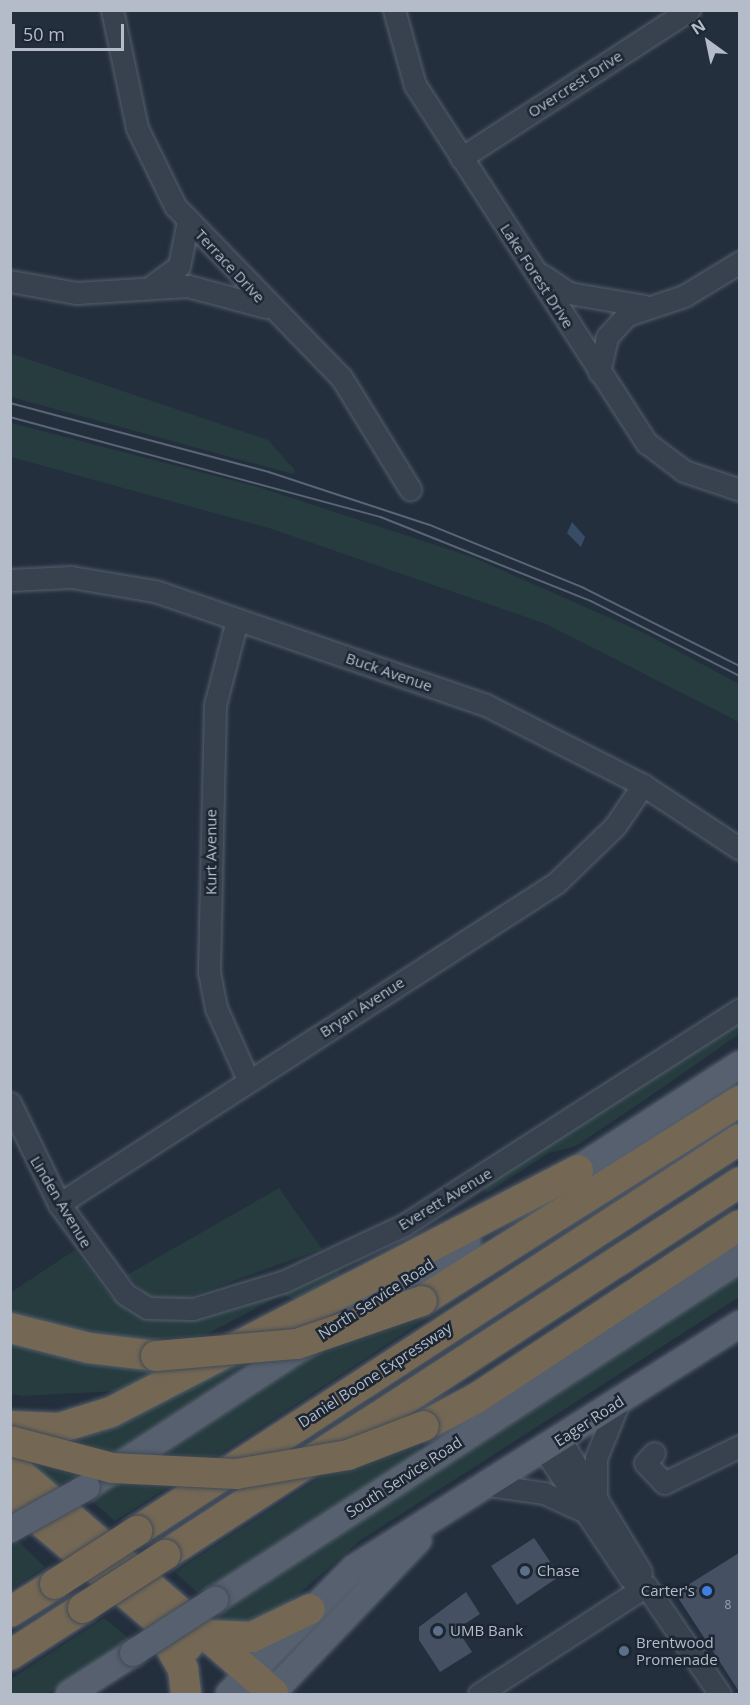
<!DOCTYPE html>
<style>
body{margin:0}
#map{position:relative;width:750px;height:1705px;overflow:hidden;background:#242f3e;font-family:"Open Sans",sans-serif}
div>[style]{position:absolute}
.green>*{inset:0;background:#263c3f}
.water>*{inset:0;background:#394c67}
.building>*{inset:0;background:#455162}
.roads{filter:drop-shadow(0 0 2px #565f6c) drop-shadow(0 0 2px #565f6c)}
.minor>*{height:21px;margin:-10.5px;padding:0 10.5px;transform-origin:10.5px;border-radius:10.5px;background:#38414e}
.major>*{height:26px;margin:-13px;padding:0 13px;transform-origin:13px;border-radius:13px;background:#56606e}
.highway>*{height:30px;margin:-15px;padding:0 15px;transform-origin:15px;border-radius:15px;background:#746855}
.tram>*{height:1.5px;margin:-0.75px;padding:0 0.75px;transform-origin:0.75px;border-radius:0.75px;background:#5a6575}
.bridges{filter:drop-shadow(0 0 2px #414a57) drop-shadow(0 0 2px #414a57)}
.major-bridge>*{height:26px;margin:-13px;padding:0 13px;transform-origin:13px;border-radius:13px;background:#56606e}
.highway-bridge>*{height:30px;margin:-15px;padding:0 15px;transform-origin:15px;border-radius:15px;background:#746855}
.dots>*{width:16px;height:16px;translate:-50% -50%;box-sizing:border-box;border:3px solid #1d2633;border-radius:50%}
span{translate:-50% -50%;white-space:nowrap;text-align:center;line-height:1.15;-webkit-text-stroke:5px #1d2633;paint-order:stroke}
.number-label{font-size:12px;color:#98a1af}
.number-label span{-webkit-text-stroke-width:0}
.street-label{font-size:15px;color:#b4bcc9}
.poi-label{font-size:15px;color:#b4bcc9}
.left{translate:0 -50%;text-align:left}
.right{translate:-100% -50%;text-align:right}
.frame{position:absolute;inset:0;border:12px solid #b4bcc9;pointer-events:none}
.north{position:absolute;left:678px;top:12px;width:60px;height:60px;-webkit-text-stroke:4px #1d2633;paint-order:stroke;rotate:327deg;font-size:16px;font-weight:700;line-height:24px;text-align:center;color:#b4bcc9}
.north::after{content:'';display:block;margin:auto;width:21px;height:27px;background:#b4bcc9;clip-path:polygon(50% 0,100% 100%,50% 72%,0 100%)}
.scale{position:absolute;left:12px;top:24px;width:112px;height:27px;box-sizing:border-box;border:3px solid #b4bcc9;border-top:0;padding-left:8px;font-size:18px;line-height:21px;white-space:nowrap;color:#b4bcc9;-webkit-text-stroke:4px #1d2633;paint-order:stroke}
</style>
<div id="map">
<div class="green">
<div style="clip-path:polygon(10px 353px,268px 440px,295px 470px,293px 474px,11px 397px)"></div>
<div style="clip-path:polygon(11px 423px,258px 487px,472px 557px,644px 633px,739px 684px,739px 722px,546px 624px,272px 529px,11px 457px)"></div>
<div style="clip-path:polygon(739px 1020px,739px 1034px,643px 1101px,576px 1146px,549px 1153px,487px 1193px,484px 1187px)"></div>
<div style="clip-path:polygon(279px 1188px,322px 1249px,178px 1301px,146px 1295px,127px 1275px)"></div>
<div style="clip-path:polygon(75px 1250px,112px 1298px,159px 1320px,240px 1306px,337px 1269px,340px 1275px,296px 1299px,281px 1295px,203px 1336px,156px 1345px,11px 1315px,10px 1293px)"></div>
<div style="clip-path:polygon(739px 1276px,739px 1297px,361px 1540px,265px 1623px,207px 1621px)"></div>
<div style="clip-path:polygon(422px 1310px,427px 1318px,203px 1465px,147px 1462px,325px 1347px)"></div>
<div style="clip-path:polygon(11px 1339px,175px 1366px,119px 1396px,116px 1391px,22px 1396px,11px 1394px)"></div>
<div style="clip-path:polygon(258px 1360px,109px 1457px,50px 1438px,219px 1365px)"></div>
<div style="clip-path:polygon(417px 1439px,421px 1452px,200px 1595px,175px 1572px,333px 1469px)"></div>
<div style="clip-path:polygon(11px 1451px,83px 1472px,57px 1489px)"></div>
<div style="clip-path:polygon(122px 1479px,173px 1484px,115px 1521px,89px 1499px)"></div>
<div style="clip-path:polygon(17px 1540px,45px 1567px,11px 1589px,11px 1544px)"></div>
<div style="clip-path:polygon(104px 1618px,131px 1640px,47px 1694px,11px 1694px,11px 1679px)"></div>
</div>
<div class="water">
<div style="clip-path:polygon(572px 522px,585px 537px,581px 547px,567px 533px)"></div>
</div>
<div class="building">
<div style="clip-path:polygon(534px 1538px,560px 1576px,517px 1605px,491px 1566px)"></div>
<div style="clip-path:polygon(739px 1553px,740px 1554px,740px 1693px,675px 1593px)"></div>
<div style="clip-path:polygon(466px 1592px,480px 1614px,457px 1629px,472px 1652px,440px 1672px,419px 1640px,419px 1627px)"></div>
</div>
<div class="roads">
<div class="minor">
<div style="left:112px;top:10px;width:121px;rotate:78deg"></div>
<div style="left:137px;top:128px;width:87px;rotate:64deg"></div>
<div style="left:175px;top:206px;width:238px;rotate:45.9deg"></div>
<div style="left:341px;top:377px;width:132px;rotate:58.4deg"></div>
<div style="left:394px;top:10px;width:78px;rotate:74.4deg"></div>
<div style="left:415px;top:85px;width:427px;rotate:57.1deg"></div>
<div style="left:647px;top:443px;width:46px;rotate:37.1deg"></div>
<div style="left:684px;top:471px;width:59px;rotate:18.7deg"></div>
<div style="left:461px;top:158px;width:272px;rotate:-33deg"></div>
<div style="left:542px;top:275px;width:32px;rotate:34deg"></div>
<div style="left:569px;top:293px;width:76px;rotate:9.8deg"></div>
<div style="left:10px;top:281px;width:68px;rotate:10.2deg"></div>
<div style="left:77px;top:293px;width:111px;rotate:-3.6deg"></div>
<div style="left:188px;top:286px;width:81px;rotate:15.1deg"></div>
<div style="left:153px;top:285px;width:32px;rotate:-36deg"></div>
<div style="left:179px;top:266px;width:46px;rotate:-78.7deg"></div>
<div style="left:599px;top:372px;width:36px;rotate:-77deg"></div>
<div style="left:607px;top:337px;width:30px;rotate:-48deg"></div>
<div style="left:627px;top:315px;width:60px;rotate:-18.4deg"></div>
<div style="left:684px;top:296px;width:66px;rotate:-31.3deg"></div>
<div style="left:10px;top:580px;width:61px;rotate:-2.8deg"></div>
<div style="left:71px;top:577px;width:85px;rotate:9.5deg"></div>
<div style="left:155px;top:591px;width:350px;rotate:19deg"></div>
<div style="left:486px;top:705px;width:176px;rotate:27deg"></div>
<div style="left:643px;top:785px;width:116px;rotate:33.4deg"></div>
<div style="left:237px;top:620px;width:88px;rotate:104.5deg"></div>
<div style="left:215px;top:705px;width:267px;rotate:91.3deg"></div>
<div style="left:209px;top:972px;width:37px;rotate:79deg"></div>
<div style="left:216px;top:1008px;width:79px;rotate:66deg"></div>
<div style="left:10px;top:1103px;width:112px;rotate:64.1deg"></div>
<div style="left:59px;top:1204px;width:112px;rotate:53.7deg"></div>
<div style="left:125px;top:1294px;width:26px;rotate:32deg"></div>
<div style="left:147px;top:1308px;width:46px;rotate:1.2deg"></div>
<div style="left:193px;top:1309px;width:96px;rotate:-16.9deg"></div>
<div style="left:285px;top:1281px;width:132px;rotate:-25.2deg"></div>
<div style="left:404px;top:1225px;width:399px;rotate:-32.7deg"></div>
<div style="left:59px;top:1204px;width:592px;rotate:-32.86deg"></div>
<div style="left:556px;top:883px;width:82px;rotate:-44deg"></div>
<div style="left:615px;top:826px;width:50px;rotate:-55.7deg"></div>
<div style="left:560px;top:1439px;width:156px;rotate:58.7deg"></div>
<div style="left:544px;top:1450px;width:154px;rotate:56.1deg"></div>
<div style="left:630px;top:1578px;width:18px;rotate:27deg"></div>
<div style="left:646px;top:1586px;width:131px;rotate:55.6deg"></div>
<div style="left:654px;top:1453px;width:13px;rotate:132deg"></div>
<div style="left:645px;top:1463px;width:28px;rotate:46deg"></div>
<div style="left:664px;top:1483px;width:85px;rotate:-26deg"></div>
<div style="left:489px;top:1485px;width:56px;rotate:8.3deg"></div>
<div style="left:544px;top:1493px;width:43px;rotate:24.8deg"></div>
<div style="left:596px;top:1493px;width:35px;rotate:-90deg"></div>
<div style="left:596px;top:1458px;width:61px;rotate:-68deg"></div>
<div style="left:479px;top:1694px;width:199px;rotate:-32.9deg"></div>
</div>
<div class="major">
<div style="left:561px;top:1180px;width:213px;rotate:-32.9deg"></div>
<div style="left:342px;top:1322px;width:149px;rotate:-32.9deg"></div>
<div style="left:87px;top:1487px;width:267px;rotate:-33.1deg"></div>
<div style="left:215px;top:1600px;width:626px;rotate:-33deg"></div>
<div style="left:69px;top:1694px;width:76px;rotate:-32.6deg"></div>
<div style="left:229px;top:1694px;width:177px;rotate:-45.2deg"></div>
<div style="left:354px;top:1568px;width:457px;rotate:-32.3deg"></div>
<div style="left:271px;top:1694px;width:213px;rotate:-46.3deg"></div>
</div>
<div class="highway">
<div style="left:422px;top:1301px;width:376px;rotate:-32.2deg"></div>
<div style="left:10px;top:1328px;width:81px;rotate:14.2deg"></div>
<div style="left:89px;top:1348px;width:67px;rotate:6.8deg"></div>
<div style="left:10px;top:1426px;width:49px;rotate:2.3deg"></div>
<div style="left:59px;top:1428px;width:54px;rotate:-17.1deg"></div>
<div style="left:111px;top:1412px;width:526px;rotate:-27.39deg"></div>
<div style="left:424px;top:1426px;width:61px;rotate:-28.2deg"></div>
<div style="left:478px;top:1397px;width:313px;rotate:-33.3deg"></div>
<div style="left:10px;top:1465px;width:348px;rotate:40.9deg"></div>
<div style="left:10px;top:1495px;width:233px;rotate:40.3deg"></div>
<div style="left:137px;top:1531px;width:719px;rotate:-33.03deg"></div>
<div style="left:165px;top:1555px;width:685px;rotate:-32.97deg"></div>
<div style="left:10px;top:1612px;width:53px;rotate:-31.9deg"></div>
<div style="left:162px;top:1632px;width:43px;rotate:60.4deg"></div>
<div style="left:183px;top:1669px;width:25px;rotate:83deg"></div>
<div style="left:207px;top:1635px;width:45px;rotate:2.5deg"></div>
<div style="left:252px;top:1637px;width:64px;rotate:-25.8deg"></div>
<div style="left:10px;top:1655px;width:87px;rotate:-32.8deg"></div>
</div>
</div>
<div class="tram">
<div style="left:10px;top:403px;width:268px;rotate:14.9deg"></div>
<div style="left:269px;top:472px;width:169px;rotate:18.2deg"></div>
<div style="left:430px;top:525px;width:166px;rotate:22.2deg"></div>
<div style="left:584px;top:588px;width:174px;rotate:26.6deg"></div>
<div style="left:10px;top:417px;width:384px;rotate:15.1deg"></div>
<div style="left:381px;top:517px;width:226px;rotate:21.8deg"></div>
<div style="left:591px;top:601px;width:167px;rotate:26.7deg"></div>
</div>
<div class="bridges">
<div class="major-bridge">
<div style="left:10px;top:1530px;width:88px;rotate:-29.2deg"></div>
<div style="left:133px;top:1653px;width:98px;rotate:-32.9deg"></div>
</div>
<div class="highway-bridge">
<div style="left:156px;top:1356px;width:142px;rotate:-4.9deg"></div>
<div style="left:297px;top:1344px;width:132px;rotate:-19deg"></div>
<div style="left:10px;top:1441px;width:106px;rotate:14.8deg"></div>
<div style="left:112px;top:1468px;width:124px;rotate:2.8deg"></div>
<div style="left:236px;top:1474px;width:114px;rotate:-9.6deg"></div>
<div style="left:348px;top:1455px;width:81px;rotate:-20.9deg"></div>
<div style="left:55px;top:1584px;width:98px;rotate:-32.9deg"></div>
<div style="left:83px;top:1608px;width:98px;rotate:-32.9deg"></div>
</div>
</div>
<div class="dots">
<div style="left:525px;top:1571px;background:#5c6f8a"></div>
<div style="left:707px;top:1591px;background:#3f7fe0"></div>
<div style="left:438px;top:1631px;background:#5c6f8a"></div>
<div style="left:624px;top:1651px;background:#5c6f8a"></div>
</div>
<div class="number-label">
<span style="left:728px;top:1605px">8</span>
</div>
<div class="street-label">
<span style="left:575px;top:84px;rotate:-33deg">Overcrest Drive</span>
<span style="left:230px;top:266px;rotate:47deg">Terrace Drive</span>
<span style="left:537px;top:276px;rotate:57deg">Lake Forest Drive</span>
<span style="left:389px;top:672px;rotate:19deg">Buck Avenue</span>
<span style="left:211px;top:852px;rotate:-90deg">Kurt Avenue</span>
<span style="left:362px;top:1007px;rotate:-33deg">Bryan Avenue</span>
<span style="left:445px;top:1199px;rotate:-31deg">Everett Avenue</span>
<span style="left:61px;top:1202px;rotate:59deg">Linden Avenue</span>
<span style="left:376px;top:1299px;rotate:-33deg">North Service Road</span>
<span style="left:375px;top:1375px;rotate:-33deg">Daniel Boone Expressway</span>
<span style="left:589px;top:1421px;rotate:-33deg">Eager Road</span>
<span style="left:404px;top:1477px;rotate:-33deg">South Service Road</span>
</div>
<div class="poi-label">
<span class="left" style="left:537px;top:1571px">Chase</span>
<span class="right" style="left:695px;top:1591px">Carter's</span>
<span class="left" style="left:450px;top:1631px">UMB Bank</span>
<span class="left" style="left:636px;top:1651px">Brentwood<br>Promenade</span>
</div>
<div class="frame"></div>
<div class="north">N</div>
<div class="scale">50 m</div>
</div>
